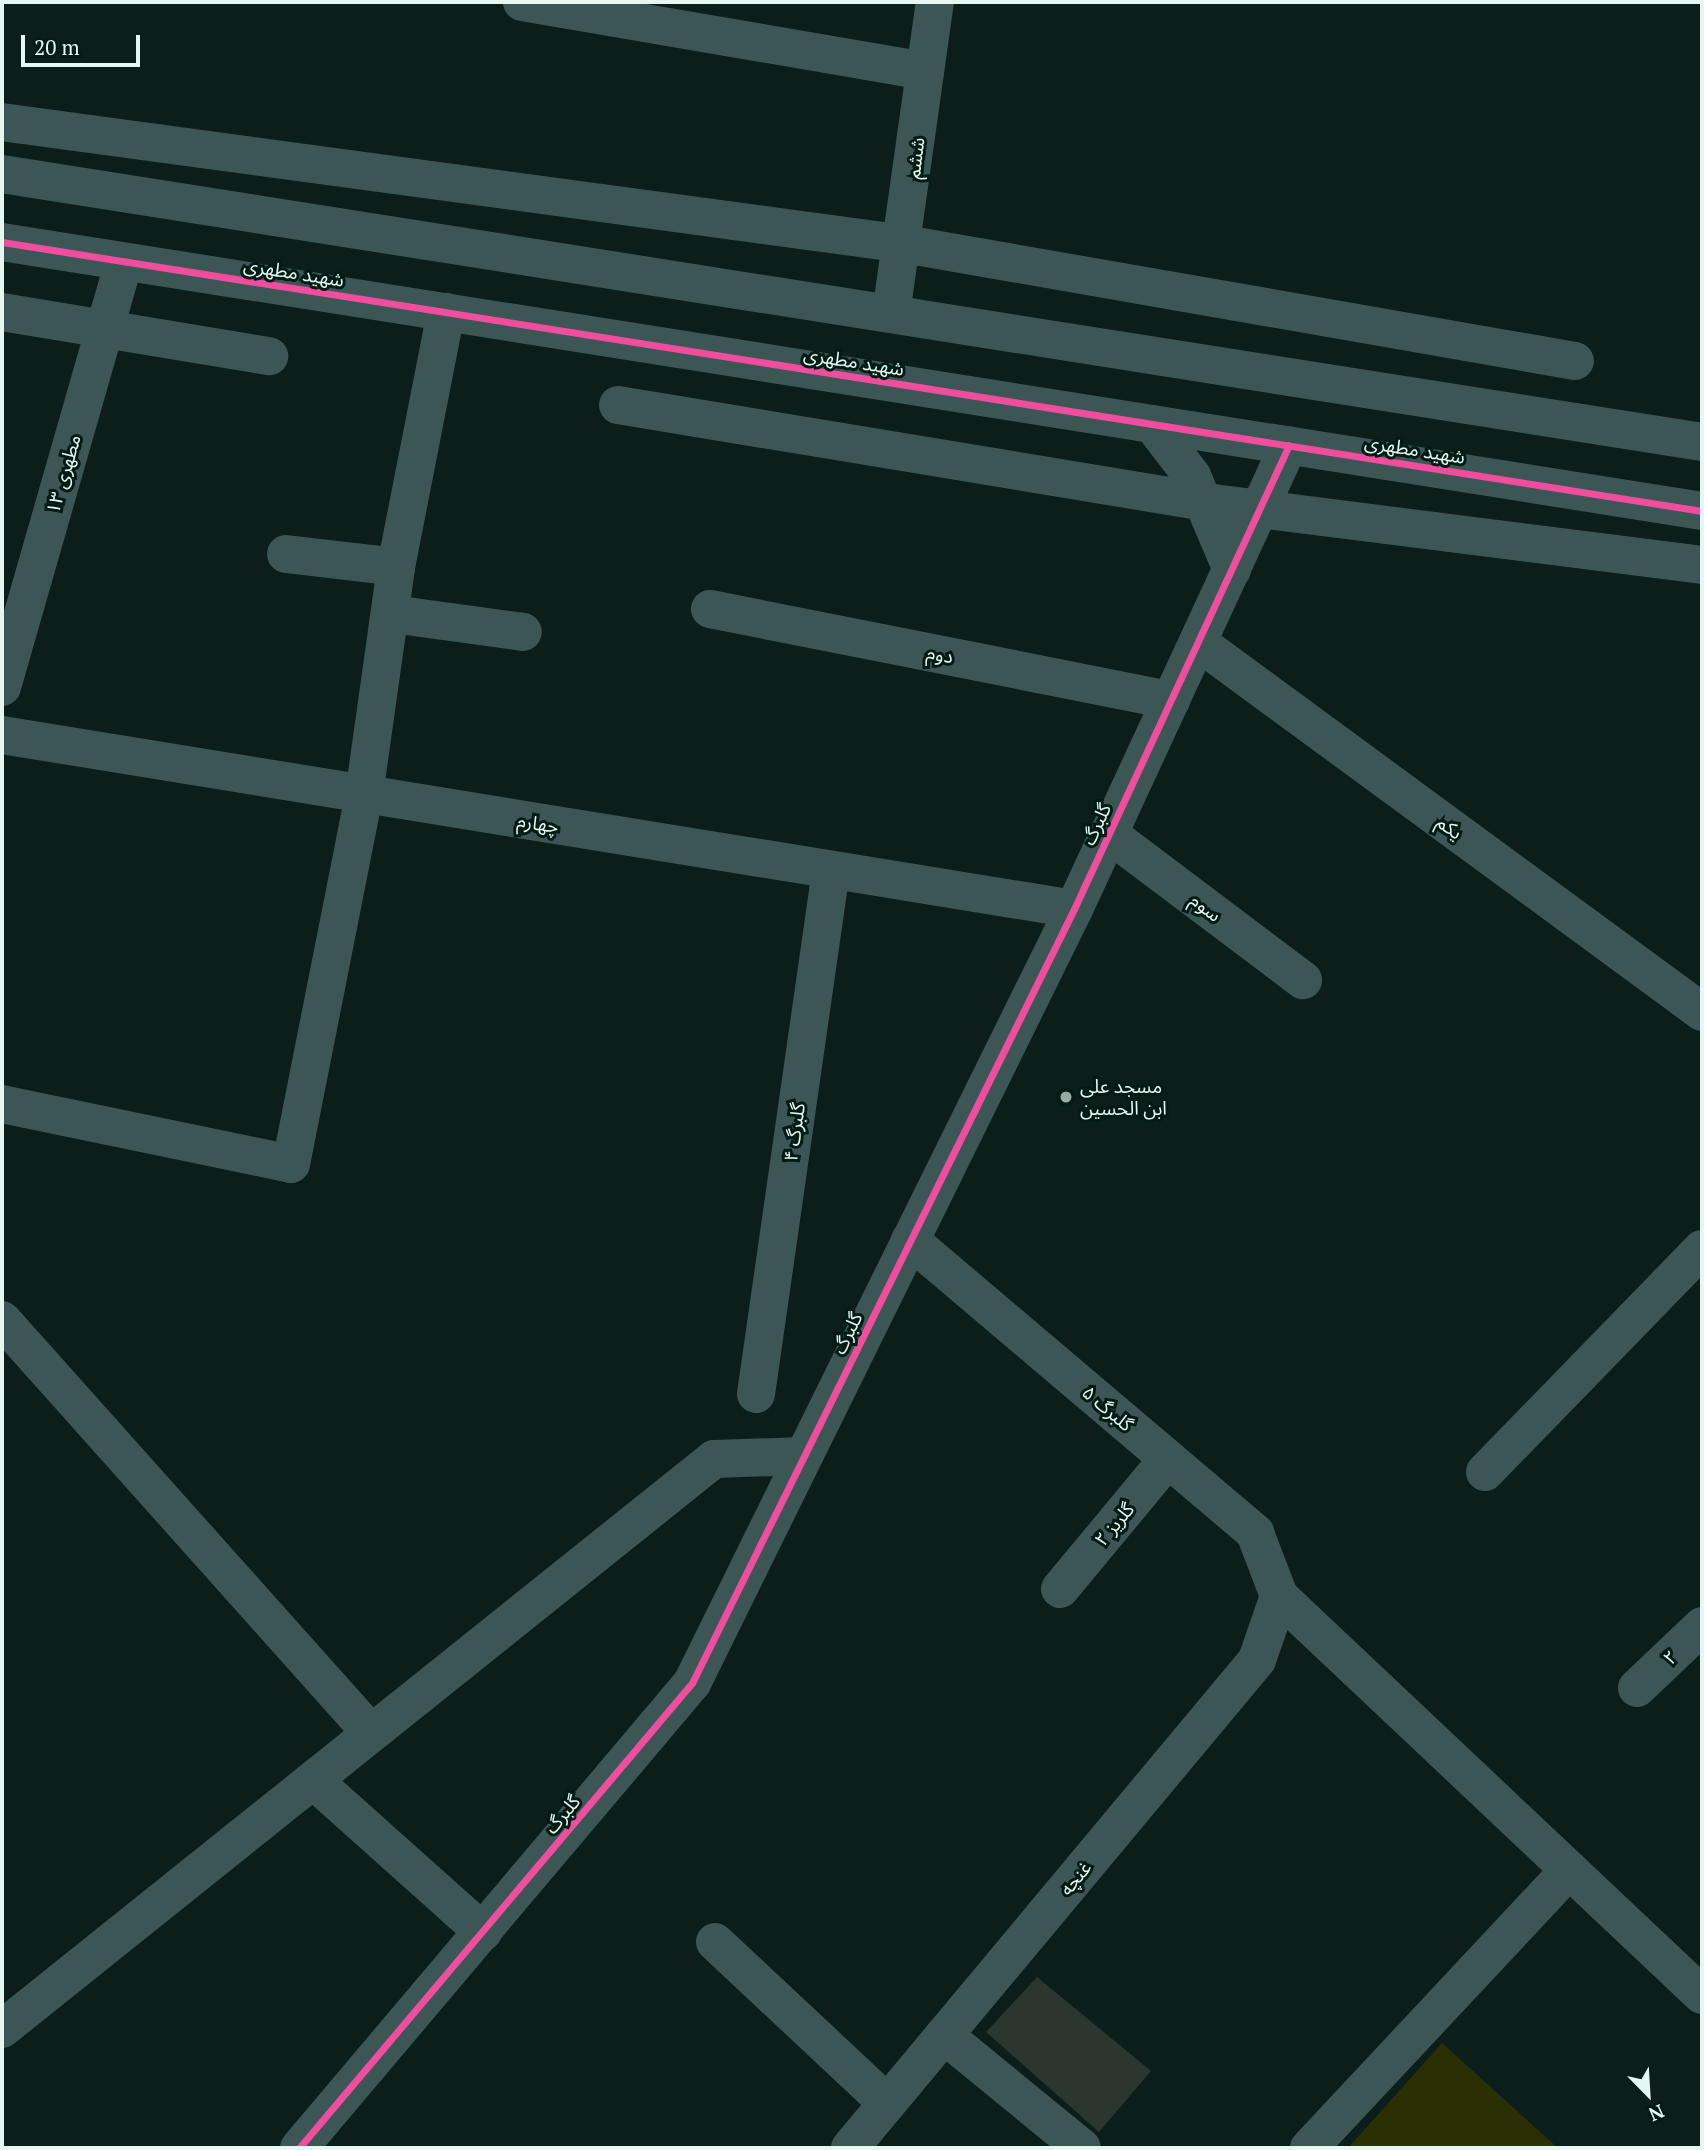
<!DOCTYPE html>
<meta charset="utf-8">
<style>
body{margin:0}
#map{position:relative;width:1704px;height:2150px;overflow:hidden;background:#0c1e1a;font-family:"PT Serif","Noto Sans Arabic",serif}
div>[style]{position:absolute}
.green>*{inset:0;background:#2a2f04}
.building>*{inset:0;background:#2b3631}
.minor>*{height:38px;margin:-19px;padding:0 19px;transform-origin:19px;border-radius:19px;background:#3c5656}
.cycleway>*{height:7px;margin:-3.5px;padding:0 3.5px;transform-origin:3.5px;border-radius:3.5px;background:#ef4d9e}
.dots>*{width:19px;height:19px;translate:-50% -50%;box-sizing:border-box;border:4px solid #001c14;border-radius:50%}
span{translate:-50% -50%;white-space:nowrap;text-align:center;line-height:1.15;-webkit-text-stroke:6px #001c14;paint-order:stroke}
.street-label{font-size:19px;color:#e5f7f0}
.poi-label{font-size:19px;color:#e5f7f0}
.left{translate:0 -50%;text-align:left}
.frame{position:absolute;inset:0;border:4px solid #e5f7f0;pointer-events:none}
.north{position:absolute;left:1613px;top:2059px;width:70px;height:70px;-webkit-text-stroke:5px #001c14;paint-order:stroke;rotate:156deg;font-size:19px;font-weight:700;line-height:28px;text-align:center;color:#e5f7f0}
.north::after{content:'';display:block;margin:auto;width:24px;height:32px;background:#e5f7f0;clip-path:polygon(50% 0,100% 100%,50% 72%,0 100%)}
.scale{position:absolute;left:21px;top:35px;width:119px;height:32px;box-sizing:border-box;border:4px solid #e5f7f0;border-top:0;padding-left:9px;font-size:21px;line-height:24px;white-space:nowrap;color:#e5f7f0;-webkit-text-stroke:5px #001c14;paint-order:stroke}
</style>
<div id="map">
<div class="green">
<div style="clip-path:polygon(1442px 2043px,1558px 2148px,1348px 2148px)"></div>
</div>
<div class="building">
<div style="clip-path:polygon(1037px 1977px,1151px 2071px,1099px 2132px,986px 2032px)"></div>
</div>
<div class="minor">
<div style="left:522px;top:2px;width:409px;rotate:9.7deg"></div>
<div style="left:2px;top:122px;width:910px;rotate:7.7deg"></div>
<div style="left:904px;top:244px;width:681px;rotate:9.89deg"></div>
<div style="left:2px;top:174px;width:1721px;rotate:8.96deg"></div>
<div style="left:2px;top:242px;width:1721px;rotate:8.99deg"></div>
<div style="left:2px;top:312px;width:271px;rotate:9.4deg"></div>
<div style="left:891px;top:314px;width:315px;rotate:-82deg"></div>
<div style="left:618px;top:405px;width:595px;rotate:9.38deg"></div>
<div style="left:1205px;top:502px;width:501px;rotate:7.22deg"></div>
<div style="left:1152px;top:424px;width:66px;rotate:52.4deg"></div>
<div style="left:1192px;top:476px;width:102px;rotate:66.9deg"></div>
<div style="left:286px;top:554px;width:111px;rotate:6.7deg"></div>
<div style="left:710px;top:609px;width:470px;rotate:11.2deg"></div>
<div style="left:392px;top:614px;width:132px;rotate:7.8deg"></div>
<div style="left:1198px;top:642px;width:625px;rotate:36.28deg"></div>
<div style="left:2px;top:687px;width:442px;rotate:-74deg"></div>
<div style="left:2px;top:735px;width:1086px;rotate:9.22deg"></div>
<div style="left:1109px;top:834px;width:243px;rotate:37deg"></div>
<div style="left:2px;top:1104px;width:295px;rotate:11.7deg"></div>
<div style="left:291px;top:1164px;width:376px;rotate:-78.8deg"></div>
<div style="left:364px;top:795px;width:230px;rotate:-82deg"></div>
<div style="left:396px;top:567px;width:260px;rotate:-78.9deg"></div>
<div style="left:910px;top:1240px;width:453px;rotate:40.3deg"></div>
<div style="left:1255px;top:1533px;width:67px;rotate:69.1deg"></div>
<div style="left:1279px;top:1596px;width:581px;rotate:43.33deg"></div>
<div style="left:2px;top:1320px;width:554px;rotate:48.22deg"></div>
<div style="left:756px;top:1394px;width:529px;rotate:-81.85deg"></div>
<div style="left:1485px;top:1472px;width:311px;rotate:-45.8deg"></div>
<div style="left:1060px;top:1589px;width:169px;rotate:-50.3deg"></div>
<div style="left:1637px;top:1688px;width:90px;rotate:-43.6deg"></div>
<div style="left:313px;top:1780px;width:228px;rotate:41.8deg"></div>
<div style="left:715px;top:1942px;width:236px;rotate:43.1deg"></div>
<div style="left:2px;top:2029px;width:912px;rotate:-38.68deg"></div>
<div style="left:714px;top:1459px;width:90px;rotate:-1.9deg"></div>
<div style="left:944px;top:2035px;width:178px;rotate:39.3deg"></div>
<div style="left:299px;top:2148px;width:609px;rotate:-49.8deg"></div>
<div style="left:692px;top:1683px;width:863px;rotate:-63.73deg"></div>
<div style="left:1074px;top:909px;width:511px;rotate:-65.14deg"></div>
<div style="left:850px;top:2148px;width:635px;rotate:-50.17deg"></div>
<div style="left:1257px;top:1660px;width:68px;rotate:-71deg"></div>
<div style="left:1309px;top:2148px;width:381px;rotate:-46.9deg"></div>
</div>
<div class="cycleway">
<div style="left:2px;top:242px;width:1721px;rotate:8.99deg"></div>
<div style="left:299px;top:2148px;width:609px;rotate:-49.8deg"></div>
<div style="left:692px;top:1683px;width:863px;rotate:-63.73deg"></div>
<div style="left:1074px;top:909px;width:511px;rotate:-65.14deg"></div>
</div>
<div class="dots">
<div style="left:1066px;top:1097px;background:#99aba5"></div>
</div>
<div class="street-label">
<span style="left:915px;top:158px;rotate:-83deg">ششم</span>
<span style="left:294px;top:272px;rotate:9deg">شهید مطهری</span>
<span style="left:854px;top:361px;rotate:9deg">شهید مطهری</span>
<span style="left:1415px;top:449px;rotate:9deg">شهید مطهری</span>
<span style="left:63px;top:474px;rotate:-74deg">مطهری ۱۳</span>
<span style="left:940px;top:654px;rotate:11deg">دوم</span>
<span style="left:538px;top:823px;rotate:9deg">چهارم</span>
<span style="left:1096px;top:824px;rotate:-65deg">گلبرگ</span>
<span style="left:1450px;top:827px;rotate:36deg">یکم</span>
<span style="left:1206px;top:907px;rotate:37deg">سوم</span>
<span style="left:794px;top:1132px;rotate:-82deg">گلبرگ ۴</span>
<span style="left:847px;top:1333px;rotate:-64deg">گلبرگ</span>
<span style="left:1108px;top:1408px;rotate:40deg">گلبرگ ۵</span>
<span style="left:1114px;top:1524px;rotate:-50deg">گلریز ۲</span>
<span style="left:1670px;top:1657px;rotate:-43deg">۲</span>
<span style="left:562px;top:1814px;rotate:-50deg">گلبرگ</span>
<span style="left:1075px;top:1878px;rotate:-50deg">غنچه</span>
</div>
<div class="poi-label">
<span class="left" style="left:1080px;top:1097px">مسجد علی<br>ابن الحسین</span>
</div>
<div class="frame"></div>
<div class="north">N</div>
<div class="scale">20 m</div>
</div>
